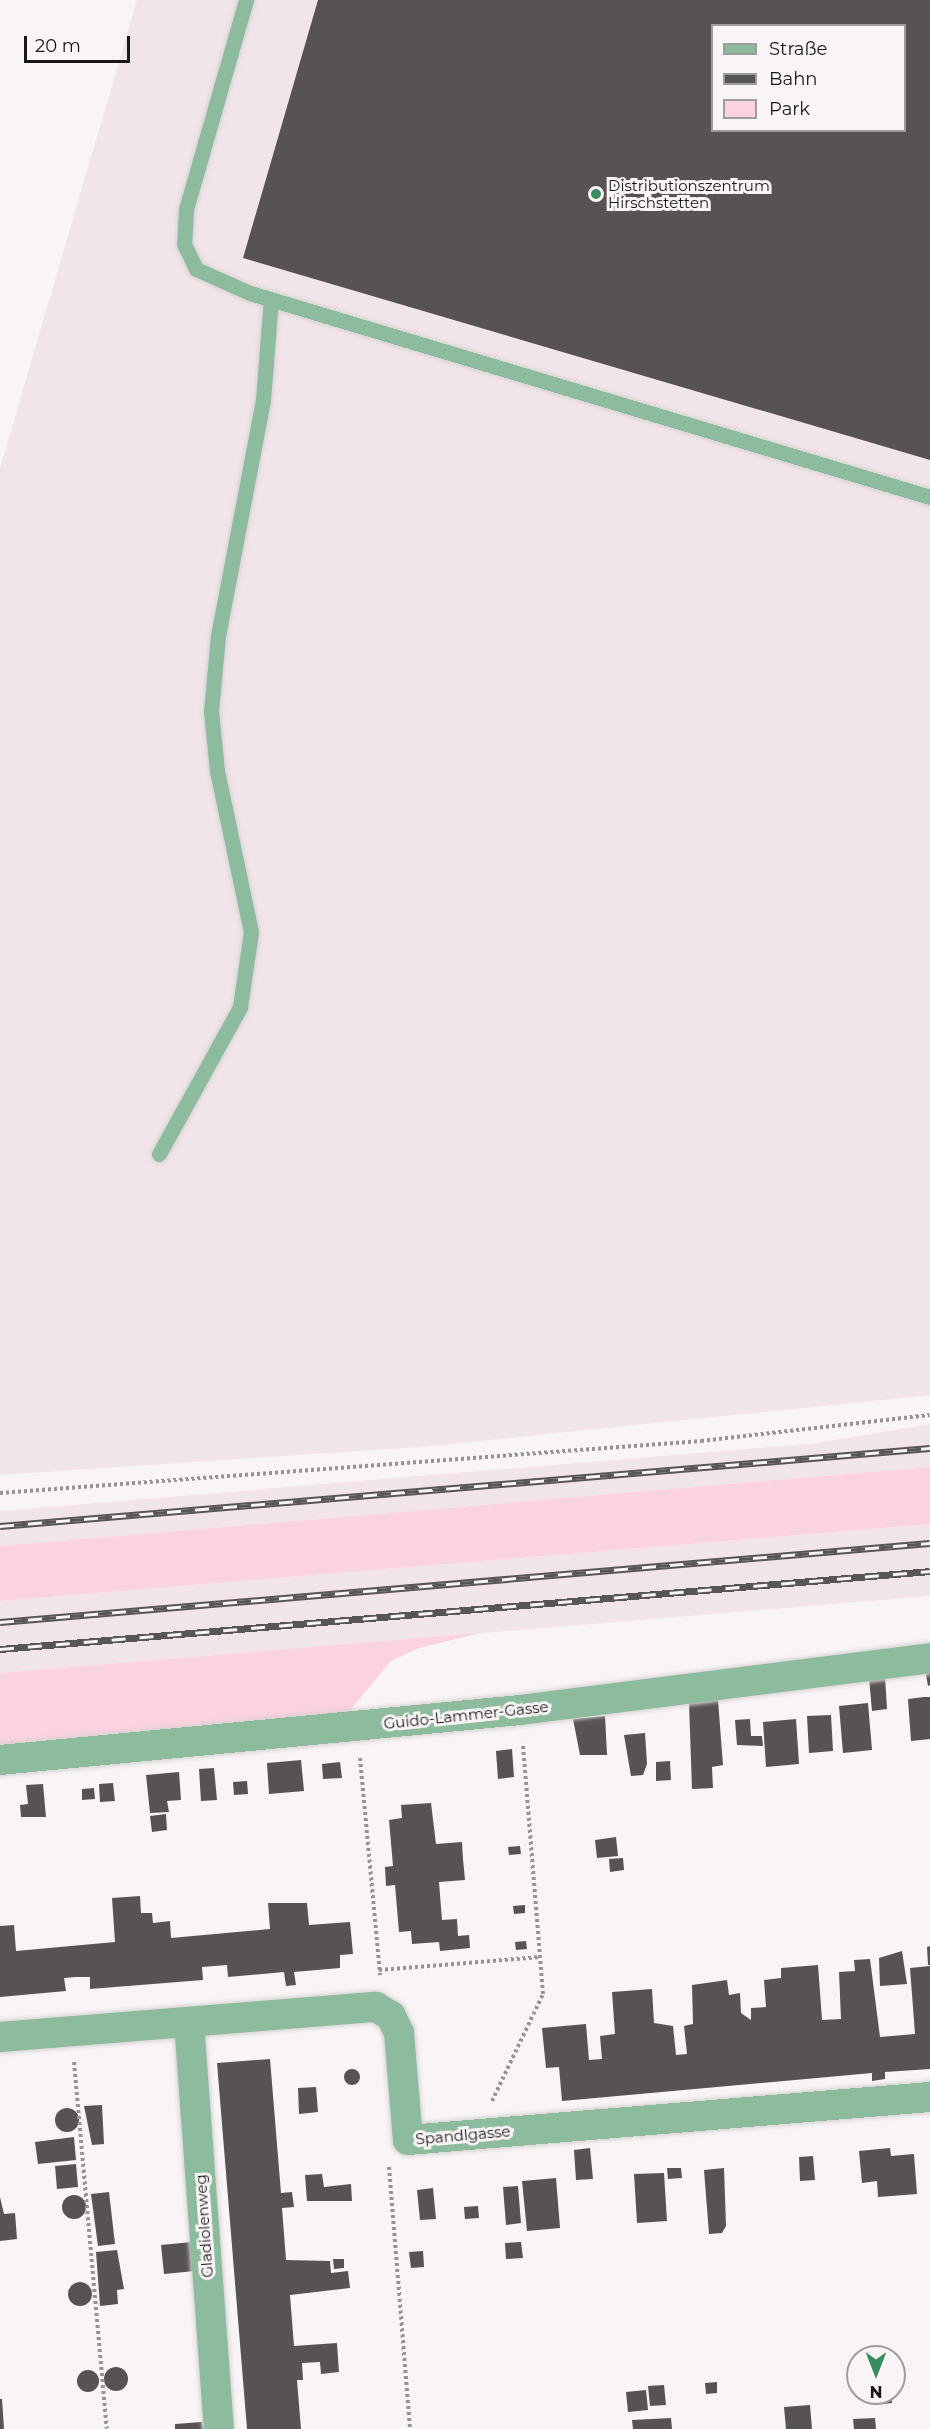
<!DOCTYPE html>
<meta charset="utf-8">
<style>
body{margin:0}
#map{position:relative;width:930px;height:2429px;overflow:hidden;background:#f9f4f5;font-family:Montserrat,sans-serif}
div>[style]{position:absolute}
.built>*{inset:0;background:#f2e5e9}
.green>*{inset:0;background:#fbd2df}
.building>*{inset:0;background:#575354}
.round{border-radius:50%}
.path>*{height:4px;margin-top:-2px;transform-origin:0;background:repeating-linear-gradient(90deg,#969393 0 3px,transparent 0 6px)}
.roads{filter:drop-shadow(0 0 2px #d5d1d2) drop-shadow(0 0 2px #d5d1d2)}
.service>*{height:15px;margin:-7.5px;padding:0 7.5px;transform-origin:7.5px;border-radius:7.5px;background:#8dbb9d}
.minor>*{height:30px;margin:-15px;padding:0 15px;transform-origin:15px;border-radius:15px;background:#8dbb9d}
.rail>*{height:7px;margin-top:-3.5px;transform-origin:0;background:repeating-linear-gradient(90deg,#f9f4f5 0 14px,#575555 0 28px);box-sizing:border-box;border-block:2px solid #575555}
.dots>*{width:16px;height:16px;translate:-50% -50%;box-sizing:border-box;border:3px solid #f9f4f5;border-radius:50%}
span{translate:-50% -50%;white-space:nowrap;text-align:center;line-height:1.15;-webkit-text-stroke:6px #f9f4f5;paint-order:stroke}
.poi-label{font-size:15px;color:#191818}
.left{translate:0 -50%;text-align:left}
.street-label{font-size:15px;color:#191818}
.legend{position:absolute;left:711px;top:24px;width:195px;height:108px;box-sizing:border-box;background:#f9f4f5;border:2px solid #9f9c9d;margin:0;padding:8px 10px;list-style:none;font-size:18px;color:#191818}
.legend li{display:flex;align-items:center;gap:12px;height:30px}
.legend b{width:30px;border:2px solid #9f9c9d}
.north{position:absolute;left:846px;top:2345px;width:60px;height:60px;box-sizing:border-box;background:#f9f4f5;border:2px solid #9f9c9d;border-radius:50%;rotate:180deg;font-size:16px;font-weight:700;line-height:24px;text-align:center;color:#191818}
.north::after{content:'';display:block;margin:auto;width:21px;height:27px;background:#3a8c5e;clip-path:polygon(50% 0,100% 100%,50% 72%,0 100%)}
.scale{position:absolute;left:24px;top:36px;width:106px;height:27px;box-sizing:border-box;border:3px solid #191818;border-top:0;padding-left:8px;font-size:18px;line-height:21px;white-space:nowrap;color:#191818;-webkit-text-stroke:4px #f9f4f5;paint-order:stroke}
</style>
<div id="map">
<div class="built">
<div style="clip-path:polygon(evenodd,137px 0,930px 0,930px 1395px,421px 1447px,0 1475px,0 468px,137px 0,712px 26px,904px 26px,904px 130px,712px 130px,712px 26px)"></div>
<div style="clip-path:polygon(930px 1424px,930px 1467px,0 1546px,0 1511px,817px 1443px)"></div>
<div style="clip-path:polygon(930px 1524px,930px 1596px,0 1673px,0 1601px)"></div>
</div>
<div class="green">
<div style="clip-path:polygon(930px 1467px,930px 1524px,0 1601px,0 1546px)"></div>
<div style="clip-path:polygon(480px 1633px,419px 1648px,391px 1661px,346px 1715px,0 1745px,0 1673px)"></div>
</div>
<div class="building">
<div style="clip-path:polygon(evenodd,318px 0,930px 0,930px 460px,243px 258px,318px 0,712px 26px,904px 26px,904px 130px,712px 130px,712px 26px)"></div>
<div style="clip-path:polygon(930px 1668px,930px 1685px,928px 1686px,925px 1669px)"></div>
<div style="clip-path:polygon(885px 1677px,887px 1709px,872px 1711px,869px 1678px)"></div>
<div style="clip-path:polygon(924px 1697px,930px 1697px,930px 1739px,911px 1741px,908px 1699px)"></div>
<div style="clip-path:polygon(718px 1700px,723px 1765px,712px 1767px,713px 1788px,692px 1789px,689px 1703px)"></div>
<div style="clip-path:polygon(868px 1703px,872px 1750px,843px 1753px,839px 1706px)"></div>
<div style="clip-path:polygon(831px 1715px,833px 1751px,809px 1753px,807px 1716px)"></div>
<div style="clip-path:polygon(605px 1716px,607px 1755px,580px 1755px,573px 1719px)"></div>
<div style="clip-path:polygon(750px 1719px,751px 1736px,762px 1736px,763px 1746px,737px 1745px,735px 1720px)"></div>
<div style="clip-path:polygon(796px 1719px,799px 1764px,766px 1767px,763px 1722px)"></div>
<div style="clip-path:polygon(645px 1733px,647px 1764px,643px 1775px,631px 1776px,624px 1735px)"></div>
<div style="clip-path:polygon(512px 1749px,514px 1777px,498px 1779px,496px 1751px)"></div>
<div style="clip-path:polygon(301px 1760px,304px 1791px,269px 1794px,267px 1763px)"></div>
<div style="clip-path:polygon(670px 1761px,671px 1780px,656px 1781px,656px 1762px)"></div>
<div style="clip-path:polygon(340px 1762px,342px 1778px,323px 1779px,322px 1764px)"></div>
<div style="clip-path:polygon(214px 1768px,217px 1800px,201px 1801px,199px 1769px)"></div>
<div style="clip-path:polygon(179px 1772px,181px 1800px,167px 1801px,169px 1812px,150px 1813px,146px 1775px)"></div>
<div style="clip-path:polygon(247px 1781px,248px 1794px,234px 1795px,233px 1782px)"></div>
<div style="clip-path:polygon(113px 1783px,115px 1801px,100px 1802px,99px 1784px)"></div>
<div style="clip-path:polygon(43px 1784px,46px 1817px,21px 1817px,20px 1805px,28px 1804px,26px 1785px)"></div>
<div style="clip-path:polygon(94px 1788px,95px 1799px,82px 1800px,82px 1789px)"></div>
<div style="clip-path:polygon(431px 1803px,436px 1844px,462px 1842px,463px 1859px,465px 1880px,439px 1882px,442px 1920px,457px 1919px,458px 1936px,469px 1935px,470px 1948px,440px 1951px,439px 1942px,412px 1944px,411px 1931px,399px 1932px,395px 1885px,386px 1886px,385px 1867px,393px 1866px,389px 1820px,402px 1818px,401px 1805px)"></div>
<div style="clip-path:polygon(166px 1814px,167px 1830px,152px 1832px,150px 1816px)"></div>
<div style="clip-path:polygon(616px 1837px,618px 1856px,597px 1858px,595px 1840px)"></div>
<div style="clip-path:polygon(520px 1846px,521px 1854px,509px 1855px,508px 1847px)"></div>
<div style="clip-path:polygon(623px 1858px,624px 1870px,610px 1872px,609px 1859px)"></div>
<div style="clip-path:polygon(140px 1896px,141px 1913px,152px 1913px,153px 1923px,170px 1921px,171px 1938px,270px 1929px,268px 1903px,307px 1903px,309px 1925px,350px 1922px,353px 1954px,340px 1955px,340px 1968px,294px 1972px,296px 1985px,286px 1986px,284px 1972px,228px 1977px,227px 1965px,202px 1967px,203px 1980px,90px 1989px,90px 1977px,76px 1977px,64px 1978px,66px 1991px,0 1997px,0 1926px,14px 1925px,16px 1951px,115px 1942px,112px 1898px)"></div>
<div style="clip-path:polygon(525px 1905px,525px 1913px,514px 1914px,513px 1906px)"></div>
<div style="clip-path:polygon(526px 1941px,527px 1949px,516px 1950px,515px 1942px)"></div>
<div style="clip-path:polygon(930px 1946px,930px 1965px,928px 1965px,927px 1947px)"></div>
<div style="clip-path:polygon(902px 1951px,907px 1984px,880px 1986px,879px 1958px)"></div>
<div style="clip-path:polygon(870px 1959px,880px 2037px,915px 2034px,910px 1968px,930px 1966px,930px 2069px,885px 2072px,885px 2079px,872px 2081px,872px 2073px,562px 2101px,559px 2067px,546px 2068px,542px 2028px,586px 2024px,589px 2060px,602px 2059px,600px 2036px,615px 2034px,612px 1992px,652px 1989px,654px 2023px,673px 2026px,676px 2055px,687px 2054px,684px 2026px,693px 2024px,692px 1985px,727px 1980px,729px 1995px,740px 1993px,741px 2013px,751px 2020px,751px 2008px,766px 2007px,764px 1980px,781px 1978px,781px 1968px,818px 1965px,822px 2020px,841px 2019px,839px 1972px,855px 1971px,854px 1960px)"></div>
<div style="clip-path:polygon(270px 2059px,281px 2193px,292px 2192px,294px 2207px,282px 2208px,286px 2260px,330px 2261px,331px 2273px,348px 2271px,350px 2288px,290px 2295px,294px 2346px,337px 2343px,339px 2372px,321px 2374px,320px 2362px,302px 2363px,303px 2380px,297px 2380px,301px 2429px,247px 2429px,217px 2063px)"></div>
<div class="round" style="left:344px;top:2069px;width:16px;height:16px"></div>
<div style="clip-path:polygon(316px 2087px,318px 2112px,299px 2114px,298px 2088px)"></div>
<div style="clip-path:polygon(102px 2105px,104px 2144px,92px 2145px,84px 2106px)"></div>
<div class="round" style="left:55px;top:2108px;width:24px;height:24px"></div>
<div style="clip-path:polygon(74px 2137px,76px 2160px,38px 2164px,35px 2142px)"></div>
<div style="clip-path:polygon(590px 2148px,593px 2179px,576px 2180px,574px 2150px)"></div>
<div style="clip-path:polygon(890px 2148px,891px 2156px,914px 2154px,917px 2194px,878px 2197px,877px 2181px,862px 2183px,859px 2151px)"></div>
<div style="clip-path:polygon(813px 2156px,815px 2180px,800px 2181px,799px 2157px)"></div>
<div style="clip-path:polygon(76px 2164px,78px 2187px,57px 2189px,55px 2166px)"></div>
<div style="clip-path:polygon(667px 2168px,681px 2168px,682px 2178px,668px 2179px)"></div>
<div style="clip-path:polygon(724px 2168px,726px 2226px,722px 2233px,709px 2234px,704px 2170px)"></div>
<div style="clip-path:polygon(664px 2173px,667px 2221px,637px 2223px,634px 2174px)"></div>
<div style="clip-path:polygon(322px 2174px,324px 2187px,351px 2184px,352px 2201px,307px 2201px,305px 2175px)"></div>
<div style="clip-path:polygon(556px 2178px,560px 2228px,527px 2231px,522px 2181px)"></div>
<div style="clip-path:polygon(518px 2186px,521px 2223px,506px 2225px,503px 2187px)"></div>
<div style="clip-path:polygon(433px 2188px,436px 2219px,420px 2220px,417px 2190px)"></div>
<div style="clip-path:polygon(109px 2192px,115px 2244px,98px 2246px,91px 2194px)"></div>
<div class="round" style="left:62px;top:2195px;width:24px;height:24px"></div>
<div style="clip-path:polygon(0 2197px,4px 2214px,15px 2213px,17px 2239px,0 2241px)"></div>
<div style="clip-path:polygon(478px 2206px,479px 2218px,465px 2219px,464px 2207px)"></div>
<div style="clip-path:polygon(192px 2242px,195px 2271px,164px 2274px,161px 2245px)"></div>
<div style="clip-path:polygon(521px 2242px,523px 2258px,506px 2259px,505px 2243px)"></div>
<div style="clip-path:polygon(117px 2250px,124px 2289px,117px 2290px,118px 2304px,100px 2306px,96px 2252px)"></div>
<div style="clip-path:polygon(423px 2251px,424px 2267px,411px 2268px,409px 2252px)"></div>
<div style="clip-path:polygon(333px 2259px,344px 2259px,344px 2268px,334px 2269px)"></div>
<div class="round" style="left:68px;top:2282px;width:24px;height:24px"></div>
<div class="round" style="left:104px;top:2367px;width:24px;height:24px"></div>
<div class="round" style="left:77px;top:2370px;width:22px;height:22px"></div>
<div style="clip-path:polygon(717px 2382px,717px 2393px,706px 2394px,705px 2383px)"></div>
<div style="clip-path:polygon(664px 2385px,666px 2405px,650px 2406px,648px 2386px)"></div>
<div style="clip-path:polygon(646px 2390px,648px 2410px,628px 2412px,626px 2392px)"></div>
<div style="clip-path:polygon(873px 2393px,891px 2393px,892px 2403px,874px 2405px)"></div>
<div style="clip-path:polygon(0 2399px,2px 2399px,4px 2429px,0 2429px)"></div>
<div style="clip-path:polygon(810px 2405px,812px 2429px,786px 2429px,784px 2407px)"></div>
<div style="clip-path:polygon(671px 2418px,672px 2429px,633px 2429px,632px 2420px)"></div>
<div style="clip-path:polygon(875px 2418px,876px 2429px,854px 2429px,853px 2419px)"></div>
<div style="clip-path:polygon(202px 2422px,203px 2429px,175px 2429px,175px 2424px)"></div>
</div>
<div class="path">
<div style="left:0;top:1493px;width:703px;rotate:-4.24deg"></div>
<div style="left:701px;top:1441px;width:230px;rotate:-6.5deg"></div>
<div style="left:360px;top:1758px;width:218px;rotate:84.7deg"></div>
<div style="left:379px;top:1970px;width:162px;rotate:-4.6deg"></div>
<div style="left:74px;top:2062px;width:368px;rotate:84.9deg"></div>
<div style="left:492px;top:2101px;width:119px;rotate:-64.5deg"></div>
<div style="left:543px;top:1994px;width:252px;rotate:-94.6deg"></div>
<div style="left:389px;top:2167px;width:263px;rotate:85.4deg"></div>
</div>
<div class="roads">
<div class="service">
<div style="left:246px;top:0;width:217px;rotate:106deg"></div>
<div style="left:186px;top:209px;width:35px;rotate:93deg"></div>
<div style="left:184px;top:244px;width:28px;rotate:64deg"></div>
<div style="left:196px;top:269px;width:59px;rotate:24deg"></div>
<div style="left:250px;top:293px;width:710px;rotate:16.7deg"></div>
<div style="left:159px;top:1154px;width:168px;rotate:-61.1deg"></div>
<div style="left:240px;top:1007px;width:76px;rotate:-81.7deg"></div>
<div style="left:251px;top:932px;width:165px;rotate:-101.9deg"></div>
<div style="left:217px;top:771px;width:60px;rotate:-95.7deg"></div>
<div style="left:211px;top:711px;width:75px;rotate:-84.7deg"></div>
<div style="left:218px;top:636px;width:240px;rotate:-79.2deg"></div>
<div style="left:263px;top:400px;width:101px;rotate:-85.5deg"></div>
</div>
<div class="minor">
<div style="left:0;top:1760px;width:522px;rotate:-5.49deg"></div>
<div style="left:520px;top:1710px;width:413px;rotate:-7.2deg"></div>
<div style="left:189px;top:2022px;width:408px;rotate:85.8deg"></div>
<div style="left:0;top:2037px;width:377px;rotate:-4.6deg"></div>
<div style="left:376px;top:2007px;width:17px;rotate:31deg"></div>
<div style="left:391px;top:2016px;width:19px;rotate:65deg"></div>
<div style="left:399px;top:2033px;width:107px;rotate:85.2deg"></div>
<div style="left:408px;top:2140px;width:524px;rotate:-4.71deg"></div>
</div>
</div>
<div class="rail">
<div style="left:0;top:1526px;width:933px;rotate:-4.79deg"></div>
<div style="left:0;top:1622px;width:933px;rotate:-4.86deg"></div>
<div style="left:0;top:1649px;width:933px;rotate:-4.79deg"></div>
</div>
<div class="dots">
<div style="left:596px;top:194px;background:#3a8c5e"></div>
</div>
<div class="poi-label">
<span class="left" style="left:608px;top:194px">Distributionszentrum<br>Hirschstetten</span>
</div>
<div class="street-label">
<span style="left:466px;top:1715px;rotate:-6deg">Guido-Lammer-Gasse</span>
<span style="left:463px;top:2135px;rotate:-5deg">Spandlgasse</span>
<span style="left:204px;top:2226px;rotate:-94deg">Gladiolenweg</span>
</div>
<ul class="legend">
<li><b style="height:8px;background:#8dbb9d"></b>Straße</li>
<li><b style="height:8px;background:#575555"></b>Bahn</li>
<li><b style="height:16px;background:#fbd2df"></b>Park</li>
</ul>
<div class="north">N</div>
<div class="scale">20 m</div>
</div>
